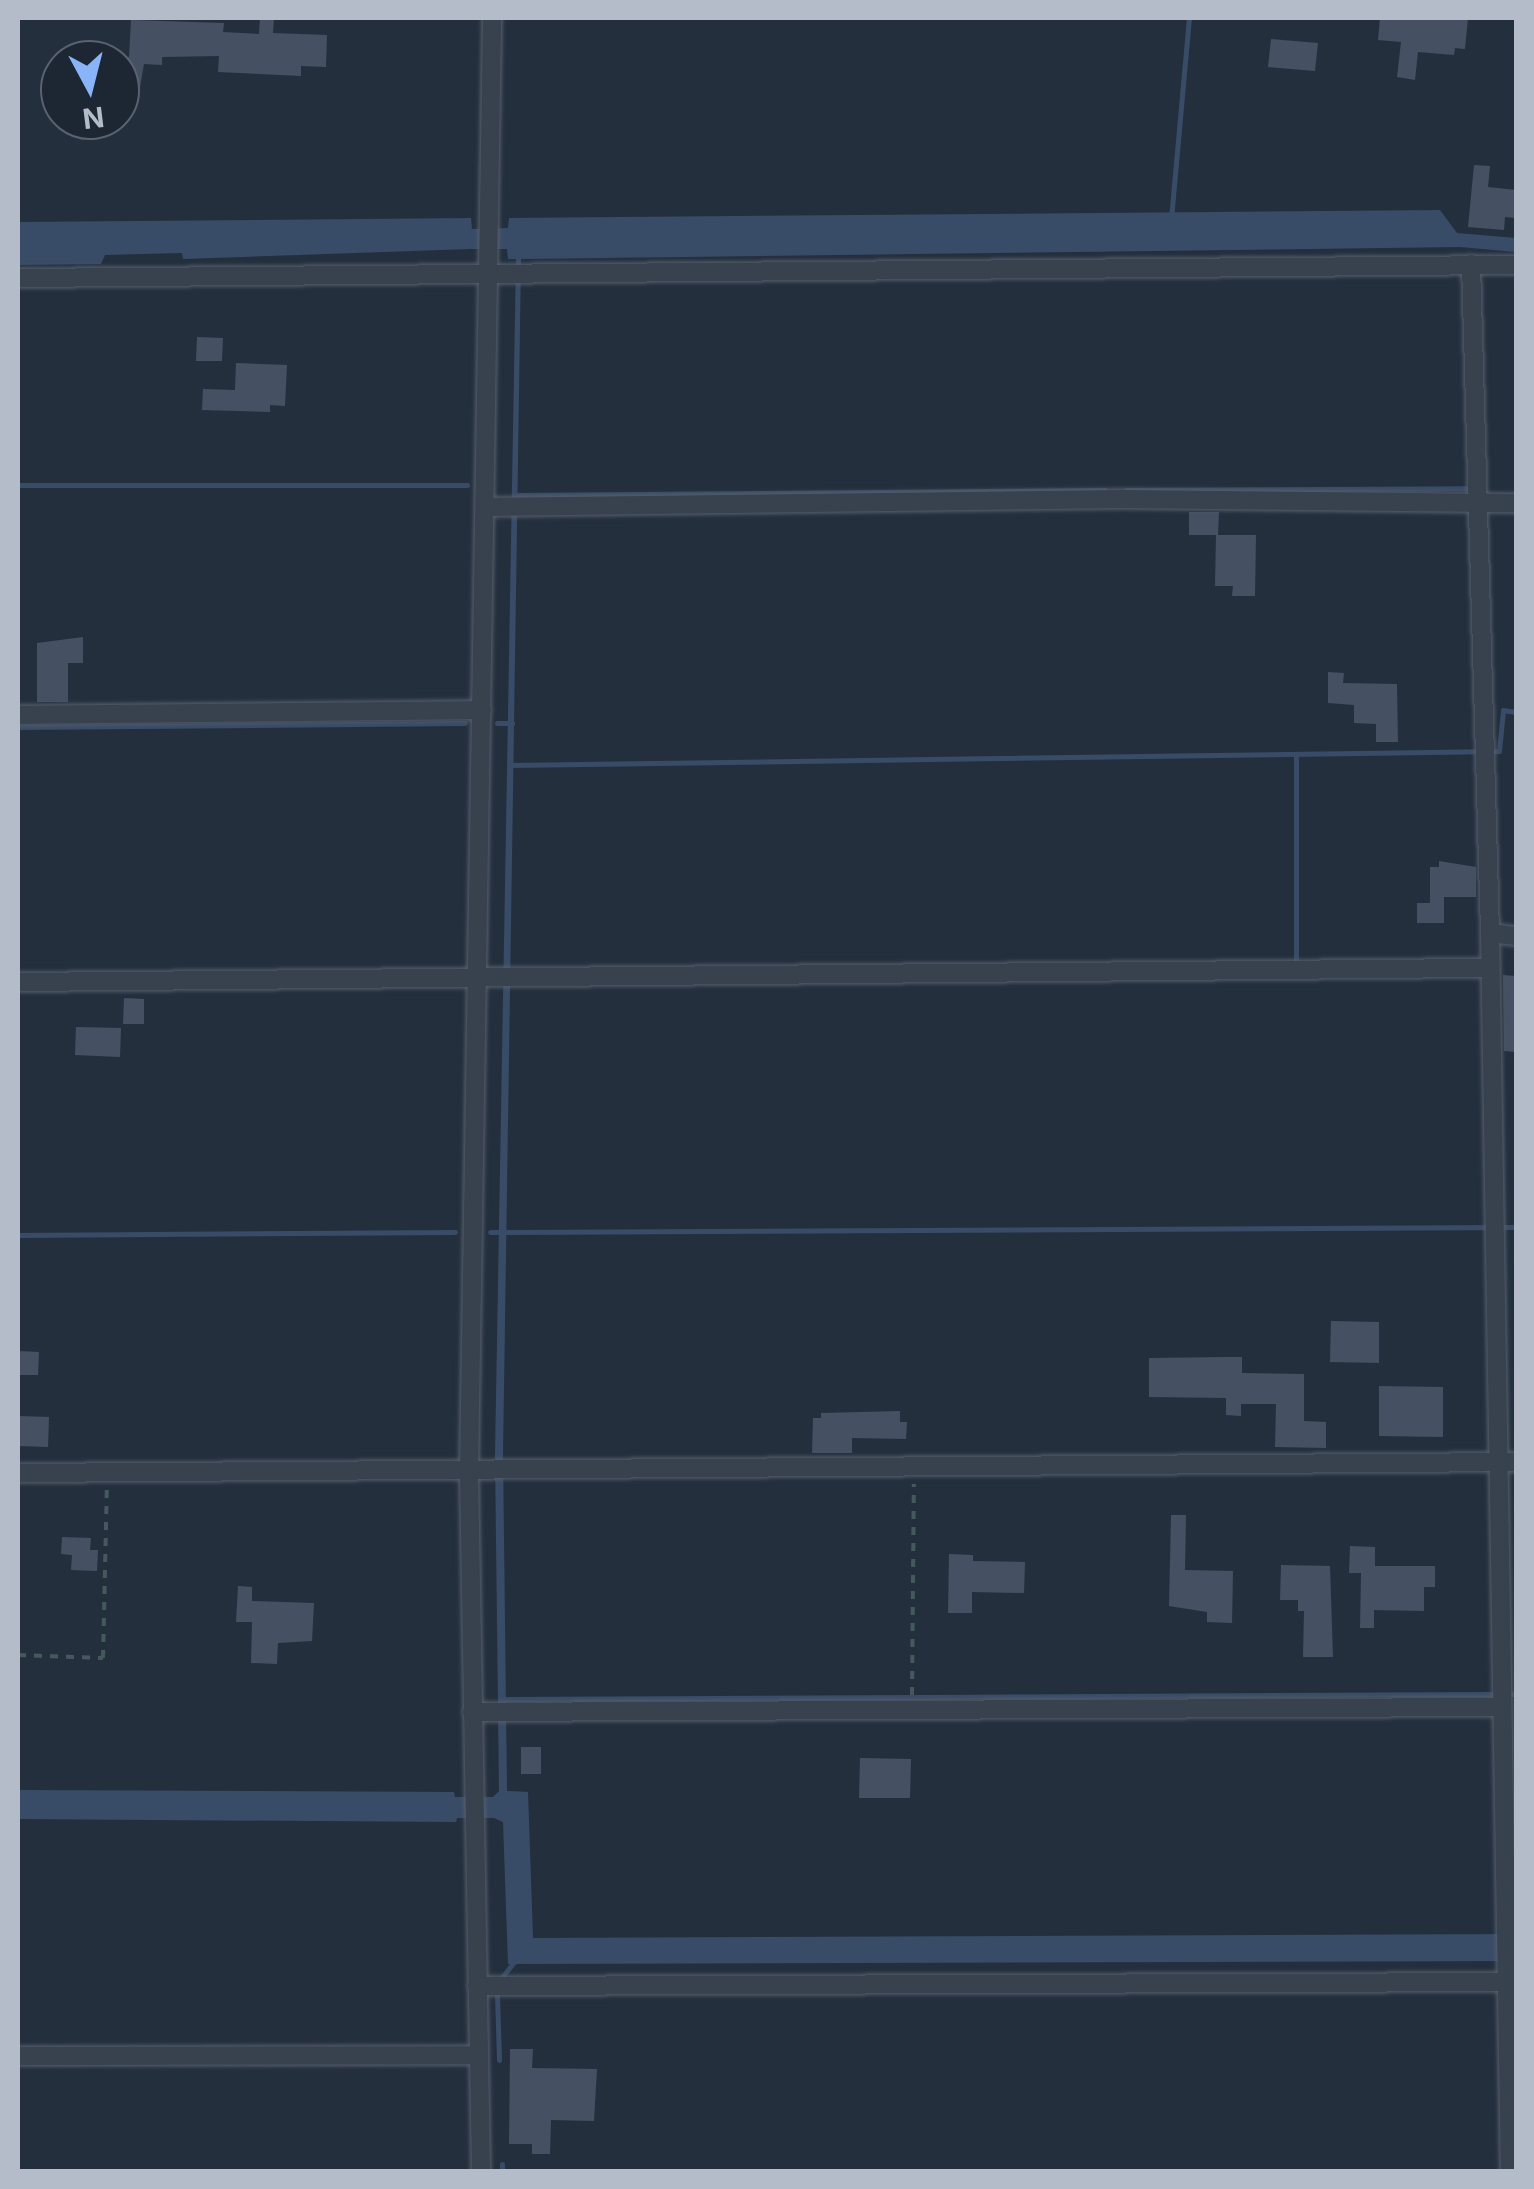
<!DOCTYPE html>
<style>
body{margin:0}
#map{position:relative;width:1534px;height:2189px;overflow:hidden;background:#242f3e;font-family:Inter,sans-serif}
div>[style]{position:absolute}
.water>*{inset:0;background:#394c67}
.stream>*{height:5px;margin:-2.5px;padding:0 2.5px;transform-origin:2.5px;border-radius:2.5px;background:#394c67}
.building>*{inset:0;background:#455162}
.path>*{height:4px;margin-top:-2px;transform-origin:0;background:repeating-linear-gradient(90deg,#44595c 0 8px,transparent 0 16px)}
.roads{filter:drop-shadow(0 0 2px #565f6c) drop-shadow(0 0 2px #565f6c)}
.minor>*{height:18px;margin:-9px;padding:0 9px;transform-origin:9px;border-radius:9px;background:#38414e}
span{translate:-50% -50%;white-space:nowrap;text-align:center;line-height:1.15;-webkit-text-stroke:10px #1d2633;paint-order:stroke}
.frame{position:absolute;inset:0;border:20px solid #b4bcc9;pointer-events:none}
.north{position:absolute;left:40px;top:40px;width:100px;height:100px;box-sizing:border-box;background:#1d2633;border:2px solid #59626f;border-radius:50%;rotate:173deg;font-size:28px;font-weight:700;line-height:40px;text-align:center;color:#b4bcc9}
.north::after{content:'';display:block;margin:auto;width:35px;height:45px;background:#8ab4f8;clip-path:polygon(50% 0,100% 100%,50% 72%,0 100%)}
</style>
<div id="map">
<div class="water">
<div style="clip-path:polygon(1440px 210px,1457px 233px,1516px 238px,1516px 252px,1460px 247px,521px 259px,503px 1454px,507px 1791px,528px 1792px,533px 1938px,1516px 1934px,1516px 1961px,508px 1964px,503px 1822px,494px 1818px,457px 1818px,456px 1822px,18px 1819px,18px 1790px,454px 1792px,455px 1797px,493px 1797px,499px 1791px,495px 1454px,516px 259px,508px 259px,507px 249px,470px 249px,183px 259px,182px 253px,105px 255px,101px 264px,18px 265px,18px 222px,471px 218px,472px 229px,508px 228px,509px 218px)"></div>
</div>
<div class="stream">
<div style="left:1171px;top:219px;width:202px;rotate:-84.9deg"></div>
<div style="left:18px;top:485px;width:449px"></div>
<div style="left:1126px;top:490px;width:342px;rotate:-0.3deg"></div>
<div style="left:516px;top:495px;width:589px;rotate:-0.49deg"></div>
<div style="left:497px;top:723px;width:15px"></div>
<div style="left:18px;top:727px;width:447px;rotate:-0.5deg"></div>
<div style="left:1296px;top:755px;width:204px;rotate:90deg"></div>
<div style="left:509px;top:765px;width:990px;rotate:-0.81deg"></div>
<div style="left:1499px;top:751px;width:41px;rotate:-84.4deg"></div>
<div style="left:1503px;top:710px;width:13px;rotate:9deg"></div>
<div style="left:490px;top:1232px;width:1026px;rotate:-0.28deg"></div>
<div style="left:18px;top:1235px;width:437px;rotate:-0.4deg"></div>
<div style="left:1513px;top:1694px;width:3px"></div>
<div style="left:503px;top:1699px;width:987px;rotate:-0.29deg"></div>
<div style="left:503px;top:1976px;width:18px;rotate:-52deg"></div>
<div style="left:497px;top:1995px;width:65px;rotate:88.2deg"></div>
<div style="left:502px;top:2164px;width:8px;rotate:90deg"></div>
</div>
<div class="building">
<div style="clip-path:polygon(260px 18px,274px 18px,273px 33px,327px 35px,326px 67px,301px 66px,301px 76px,218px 72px,219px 56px,162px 57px,162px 65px,144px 64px,138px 99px,120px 99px,120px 57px,129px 57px,131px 20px,224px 23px,223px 32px,259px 34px)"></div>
<div style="clip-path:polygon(1380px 18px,1468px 18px,1465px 49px,1455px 48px,1454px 55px,1418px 52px,1415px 80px,1397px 77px,1401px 42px,1378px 40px)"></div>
<div style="clip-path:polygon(1271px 39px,1318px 43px,1315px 71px,1268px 67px)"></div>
<div style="clip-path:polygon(1474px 165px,1490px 166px,1488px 187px,1516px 190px,1516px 218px,1505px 217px,1504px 230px,1468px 227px)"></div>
<div style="clip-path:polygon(197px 337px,223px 338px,222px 361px,196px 361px)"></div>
<div style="clip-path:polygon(236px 363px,287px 365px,285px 406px,270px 405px,270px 412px,202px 410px,203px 389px,235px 390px)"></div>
<div style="clip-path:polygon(1189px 512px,1219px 512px,1218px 535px,1256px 535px,1255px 596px,1232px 596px,1233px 586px,1215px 586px,1216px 535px,1189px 535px)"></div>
<div style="clip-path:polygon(83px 637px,83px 663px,68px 663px,68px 702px,37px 702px,37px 643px)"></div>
<div style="clip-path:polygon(1328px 672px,1344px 673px,1343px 683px,1397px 684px,1398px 742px,1376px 742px,1376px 724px,1354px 723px,1354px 705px,1328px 703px)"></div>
<div style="clip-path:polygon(1439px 861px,1476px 867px,1476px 897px,1444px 897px,1444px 923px,1417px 923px,1417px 903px,1430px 903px,1430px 867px,1439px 867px)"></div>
<div style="clip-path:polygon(1503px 975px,1516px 976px,1516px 1052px,1504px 1051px)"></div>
<div style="clip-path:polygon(124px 998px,144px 999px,144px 1024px,123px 1024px)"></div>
<div style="clip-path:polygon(76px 1027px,121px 1028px,120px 1057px,75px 1055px)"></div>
<div style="clip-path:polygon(1331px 1321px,1379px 1322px,1379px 1363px,1330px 1362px)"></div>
<div style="clip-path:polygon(18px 1351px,39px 1352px,38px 1375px,18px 1375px)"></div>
<div style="clip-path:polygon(1226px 1357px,1242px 1357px,1242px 1373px,1304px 1374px,1304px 1421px,1326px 1422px,1326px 1448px,1275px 1447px,1276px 1404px,1241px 1404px,1241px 1416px,1226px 1415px,1226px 1398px,1149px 1397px,1149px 1358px)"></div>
<div style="clip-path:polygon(1379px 1386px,1443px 1387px,1443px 1437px,1379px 1436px)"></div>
<div style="clip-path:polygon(900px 1411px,900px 1422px,907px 1422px,906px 1439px,852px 1438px,852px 1453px,812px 1453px,813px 1418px,821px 1418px,821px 1413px)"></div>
<div style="clip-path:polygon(18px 1416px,49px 1417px,48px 1447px,18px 1446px)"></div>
<div style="clip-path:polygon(1171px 1515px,1186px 1515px,1185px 1570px,1233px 1571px,1232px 1623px,1207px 1622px,1207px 1612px,1169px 1606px)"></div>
<div style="clip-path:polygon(62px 1537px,91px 1538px,90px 1550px,98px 1550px,97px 1571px,71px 1570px,72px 1555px,61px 1554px)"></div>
<div style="clip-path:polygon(1350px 1546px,1375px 1547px,1375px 1566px,1435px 1566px,1435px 1587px,1424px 1587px,1424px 1611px,1374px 1610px,1374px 1628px,1360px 1628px,1361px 1573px,1349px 1573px)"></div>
<div style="clip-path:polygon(949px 1554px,973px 1555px,973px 1561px,1025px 1562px,1024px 1593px,972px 1592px,972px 1613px,948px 1613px)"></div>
<div style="clip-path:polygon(1281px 1565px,1330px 1566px,1333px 1657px,1303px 1657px,1304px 1611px,1298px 1611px,1298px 1600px,1280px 1600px)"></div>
<div style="clip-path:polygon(238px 1586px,252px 1587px,252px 1601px,314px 1603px,312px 1641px,278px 1643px,277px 1664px,251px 1663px,252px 1622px,236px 1622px)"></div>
<div style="clip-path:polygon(521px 1747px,541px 1747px,541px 1774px,521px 1774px)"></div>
<div style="clip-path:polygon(860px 1758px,911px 1759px,910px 1798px,859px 1798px)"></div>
<div style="clip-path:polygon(510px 2049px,533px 2049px,532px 2068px,597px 2069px,594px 2121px,551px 2120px,550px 2154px,532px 2154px,532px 2144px,509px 2144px)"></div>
</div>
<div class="path">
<div style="left:18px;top:1655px;width:85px;rotate:2deg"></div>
<div style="left:103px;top:1658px;width:170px;rotate:-88.7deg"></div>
<div style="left:912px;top:1695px;width:211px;rotate:-89.5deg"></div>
</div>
<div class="roads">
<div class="minor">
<div style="left:1471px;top:264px;width:669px;rotate:88.37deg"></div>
<div style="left:1490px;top:933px;width:1239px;rotate:89.08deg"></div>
<div style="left:18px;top:278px;width:1498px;rotate:-0.5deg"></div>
<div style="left:485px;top:507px;width:637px;rotate:-0.72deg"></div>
<div style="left:1122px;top:499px;width:394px;rotate:0.6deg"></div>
<div style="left:18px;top:715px;width:464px;rotate:-0.6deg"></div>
<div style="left:1490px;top:933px;width:26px;rotate:7deg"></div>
<div style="left:18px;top:982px;width:1469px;rotate:-0.55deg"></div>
<div style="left:18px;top:1473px;width:1498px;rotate:-0.42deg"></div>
<div style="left:472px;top:1712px;width:1029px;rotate:-0.28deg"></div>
<div style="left:477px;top:1986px;width:1029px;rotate:-0.22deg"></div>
<div style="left:18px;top:2056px;width:461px;rotate:-0.1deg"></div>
<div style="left:481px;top:2172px;width:702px;rotate:-90.98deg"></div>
<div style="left:469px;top:1470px;width:1452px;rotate:-89.09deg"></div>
</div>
</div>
<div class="frame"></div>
<div class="north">N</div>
</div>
